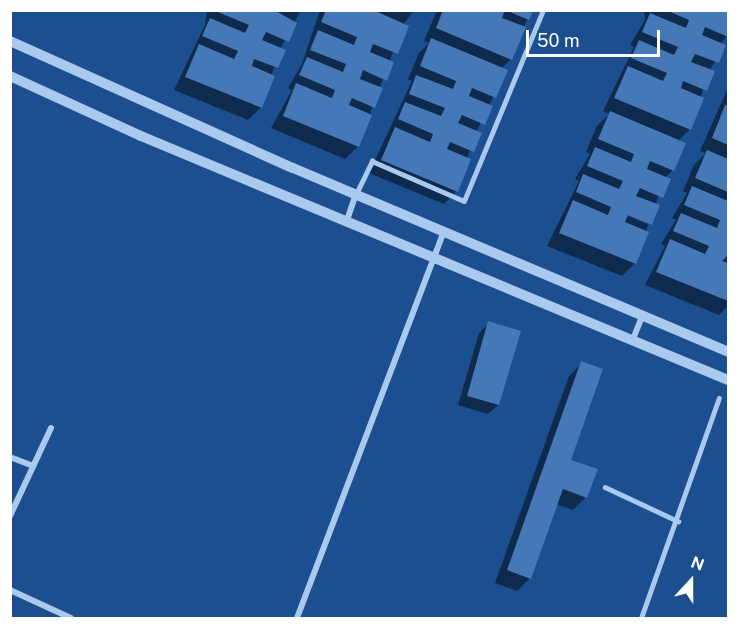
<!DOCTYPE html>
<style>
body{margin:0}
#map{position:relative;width:739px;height:629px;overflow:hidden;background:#1b4f8f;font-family:"Public Sans",sans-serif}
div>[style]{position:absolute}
.shadow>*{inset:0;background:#0007}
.building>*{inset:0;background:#4478b7}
.service>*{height:4.5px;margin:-2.25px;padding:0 2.25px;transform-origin:2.25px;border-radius:2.25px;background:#a9c9ee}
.minor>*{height:6px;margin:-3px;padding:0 3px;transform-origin:3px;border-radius:3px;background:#a9c9ee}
.tertiary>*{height:10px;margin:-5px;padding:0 5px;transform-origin:5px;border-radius:5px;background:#a9c9ee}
span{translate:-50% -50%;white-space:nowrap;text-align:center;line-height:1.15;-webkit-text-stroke:4.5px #1b4f8f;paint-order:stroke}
.frame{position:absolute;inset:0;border:12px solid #fff;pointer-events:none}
.north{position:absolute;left:661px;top:551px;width:60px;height:60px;-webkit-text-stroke:4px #1b4f8f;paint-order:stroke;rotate:21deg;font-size:16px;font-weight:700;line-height:24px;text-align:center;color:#fff}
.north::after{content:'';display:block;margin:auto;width:21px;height:27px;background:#fff;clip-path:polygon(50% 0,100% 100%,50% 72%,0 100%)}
.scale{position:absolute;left:526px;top:30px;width:134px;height:27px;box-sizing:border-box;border:3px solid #fff;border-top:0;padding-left:8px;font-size:18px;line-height:21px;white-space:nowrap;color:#fff;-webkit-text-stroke:4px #1b4f8f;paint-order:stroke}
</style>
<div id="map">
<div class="shadow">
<div style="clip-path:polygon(207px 10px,301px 10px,280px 49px,261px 107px,248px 120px,174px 90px,205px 25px)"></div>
<div style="clip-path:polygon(320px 10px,414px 10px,403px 25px,358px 146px,345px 159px,271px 128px,292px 90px,288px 88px,302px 64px)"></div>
<div style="clip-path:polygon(437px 10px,531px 10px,511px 59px,501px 69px,506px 71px,476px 132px,456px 191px,444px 204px,369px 173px,412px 81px,408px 79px,419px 53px,429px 43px,424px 41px)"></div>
<div style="clip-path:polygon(evenodd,644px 10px,728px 10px,728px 35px,720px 44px,724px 46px,709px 71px,690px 129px,678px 141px,673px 170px,665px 178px,634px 264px,622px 276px,547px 246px,579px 181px,575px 179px,590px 154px,586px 152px,597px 126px,609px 114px,603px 111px,634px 47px,630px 45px,645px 20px,644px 10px,622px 211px,647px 221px,647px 224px,621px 213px,622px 211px)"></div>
<div style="clip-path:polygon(728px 88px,728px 306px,719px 315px,645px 285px,665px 246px,661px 244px,676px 220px,672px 218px,687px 193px,683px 191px,694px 165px,706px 153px,700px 151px)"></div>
<div style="clip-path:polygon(489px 323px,498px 405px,488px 414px,458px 405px,479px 333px)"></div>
<div style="clip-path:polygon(582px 363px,569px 461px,586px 497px,573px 510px,556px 504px,530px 578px,517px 591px,495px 583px,569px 376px)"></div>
</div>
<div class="building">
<div style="clip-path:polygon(213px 10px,274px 10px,297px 23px,289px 42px,266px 32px,262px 40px,286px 50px,278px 68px,254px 59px,252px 66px,275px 76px,262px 108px,185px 77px,199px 44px,234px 59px,238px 51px,202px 36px,210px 18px,245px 33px,249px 25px)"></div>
<div style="clip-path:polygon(326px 10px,373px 10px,409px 26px,398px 54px,373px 44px,370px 52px,394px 62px,387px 81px,363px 70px,360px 79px,383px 88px,375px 108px,352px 98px,349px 105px,372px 115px,359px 147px,283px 116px,296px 83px,332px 98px,335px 90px,299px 75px,307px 57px,343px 72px,346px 64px,310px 50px,318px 30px,354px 45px,357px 37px,321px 22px)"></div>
<div style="clip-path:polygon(443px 10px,505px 10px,502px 18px,526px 27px,512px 60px,436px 28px)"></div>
<div style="clip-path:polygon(505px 10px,533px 10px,529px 20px)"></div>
<div style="clip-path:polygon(666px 10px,728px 10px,728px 37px,705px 27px,702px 35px,726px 45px,719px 63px,695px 54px,691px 62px,715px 71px,707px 91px,683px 81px,681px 88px,704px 98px,691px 130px,614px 98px,628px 66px,663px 81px,667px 73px,631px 58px,639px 40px,674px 55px,678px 47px,642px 32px,650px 13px,686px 28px,689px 20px)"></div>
<div style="clip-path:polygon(431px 38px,508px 70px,496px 98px,472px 88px,469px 96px,493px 106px,485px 125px,462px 115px,458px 123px,482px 133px,474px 152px,450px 142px,447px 149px,471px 159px,458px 192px,381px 160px,395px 127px,430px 142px,433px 134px,398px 119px,405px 102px,441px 116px,445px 108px,409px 94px,416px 75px,453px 89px,456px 81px,420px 66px)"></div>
<div style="clip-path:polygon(725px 105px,728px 106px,728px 145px,712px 138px)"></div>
<div style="clip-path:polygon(610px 111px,686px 143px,674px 171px,650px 161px,647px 169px,671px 179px,663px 198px,640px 188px,636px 196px,660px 205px,652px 225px,628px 215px,625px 222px,649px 232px,636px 264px,559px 233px,573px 200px,608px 215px,611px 207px,576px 192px,583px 174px,619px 189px,623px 181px,587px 166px,595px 147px,631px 162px,634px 154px,598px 139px)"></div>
<div style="clip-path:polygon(707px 150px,728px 159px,728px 192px,695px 178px)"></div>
<div style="clip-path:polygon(692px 186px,728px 201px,728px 255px,722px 261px,728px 263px,728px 301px,656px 272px,670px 239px,705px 254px,709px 246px,673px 231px,681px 213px,717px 228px,720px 220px,684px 205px)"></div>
<div style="clip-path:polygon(488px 321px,521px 331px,499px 405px,467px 396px)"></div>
<div style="clip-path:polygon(581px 361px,603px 369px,571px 460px,598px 469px,587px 498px,563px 489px,531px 579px,507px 570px)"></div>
</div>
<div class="service">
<div style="left:356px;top:194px;width:37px;rotate:-64deg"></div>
<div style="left:372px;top:161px;width:100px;rotate:23.5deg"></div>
<div style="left:464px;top:201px;width:207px;rotate:-67.5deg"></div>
<div style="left:605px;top:487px;width:81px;rotate:25deg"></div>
<div style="left:641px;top:618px;width:233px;rotate:-70.5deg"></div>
</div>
<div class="minor">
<div style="left:347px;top:220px;width:28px;rotate:-71deg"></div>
<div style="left:633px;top:339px;width:27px;rotate:-68deg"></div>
<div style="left:10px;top:457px;width:25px;rotate:21deg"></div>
<div style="left:10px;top:516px;width:97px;rotate:-65deg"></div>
<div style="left:10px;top:590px;width:67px;rotate:24.7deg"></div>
<div style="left:297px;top:618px;width:414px;rotate:-69.2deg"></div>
</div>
<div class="tertiary">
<div style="left:10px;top:41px;width:310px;rotate:24.2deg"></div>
<div style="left:293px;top:168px;width:472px;rotate:22.9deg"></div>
<div style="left:10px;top:76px;width:144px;rotate:24.6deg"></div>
<div style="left:141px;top:136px;width:636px;rotate:22.57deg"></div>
</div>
<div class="frame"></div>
<div class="north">N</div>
<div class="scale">50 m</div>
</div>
